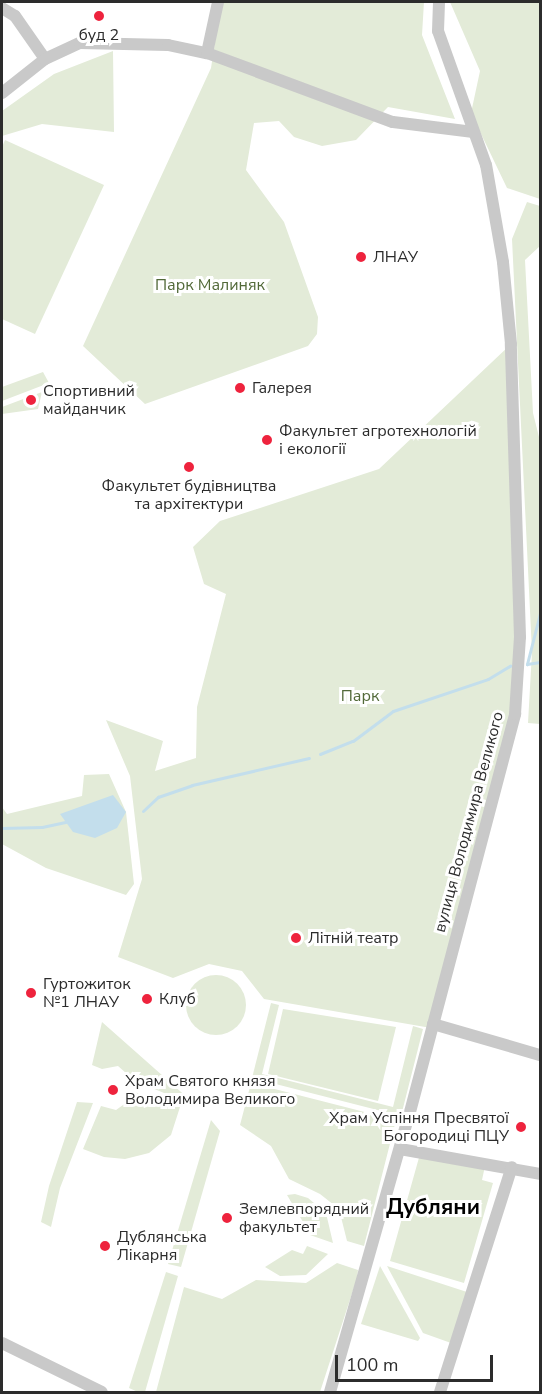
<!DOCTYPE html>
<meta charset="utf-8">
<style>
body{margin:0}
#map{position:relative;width:542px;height:1394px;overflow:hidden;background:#fff;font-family:"Nunito Sans",sans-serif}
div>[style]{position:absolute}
.green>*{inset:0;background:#e3ebd8}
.round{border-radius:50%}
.water>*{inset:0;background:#c3deec}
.stream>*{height:3px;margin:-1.5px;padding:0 1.5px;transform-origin:1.5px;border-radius:1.5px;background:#c3deec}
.street>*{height:12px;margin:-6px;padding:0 6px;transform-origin:6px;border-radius:6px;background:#c9c9c9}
.dots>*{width:16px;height:16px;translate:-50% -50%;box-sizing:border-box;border:3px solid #fff;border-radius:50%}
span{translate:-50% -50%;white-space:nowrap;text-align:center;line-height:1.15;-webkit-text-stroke:6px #fff;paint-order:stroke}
.poi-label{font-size:16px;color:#2c2c2c}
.left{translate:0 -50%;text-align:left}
.right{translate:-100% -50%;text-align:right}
.park-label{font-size:16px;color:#526938}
.street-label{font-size:16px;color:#2c2c2c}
.district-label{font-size:22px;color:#000;font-weight:700}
.frame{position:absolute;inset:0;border:3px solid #2c2c2c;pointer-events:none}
.scale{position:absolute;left:335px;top:1355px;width:158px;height:27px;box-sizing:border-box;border:3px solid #2c2c2c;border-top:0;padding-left:8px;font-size:18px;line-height:21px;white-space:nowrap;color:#2c2c2c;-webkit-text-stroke:4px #fff;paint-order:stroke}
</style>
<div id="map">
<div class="green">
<div style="clip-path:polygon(221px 2px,424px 2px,422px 35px,455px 119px,388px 107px,356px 140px,322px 146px,294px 137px,279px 121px,254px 123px,246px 170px,284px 222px,318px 317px,317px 334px,308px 346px,145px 404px,83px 346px,211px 68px)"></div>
<div style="clip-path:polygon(450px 2px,540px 2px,540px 199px,507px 188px,471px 113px,480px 71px)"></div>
<div style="clip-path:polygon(113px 51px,114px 132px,42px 124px,2px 136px,2px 111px,54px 74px)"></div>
<div style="clip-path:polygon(5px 140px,104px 185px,35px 334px,2px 319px,2px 147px)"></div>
<div style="clip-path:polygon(527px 202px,540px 206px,540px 246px,525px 260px,533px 413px,540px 441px,540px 724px,528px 723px,532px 652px,512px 239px)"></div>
<div style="clip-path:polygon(511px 344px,515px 714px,431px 1028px,264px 999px,242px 971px,209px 964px,173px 978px,118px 957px,142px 879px,130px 776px,106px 720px,163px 741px,155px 771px,196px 758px,197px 707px,226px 594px,204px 584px,193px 547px,220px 521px,379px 469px)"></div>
<div style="clip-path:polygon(43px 372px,49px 383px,2px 401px,2px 387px)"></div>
<div style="clip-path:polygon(42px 392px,38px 409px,2px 414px,2px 407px)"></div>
<div style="clip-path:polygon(109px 774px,126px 812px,134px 884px,126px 895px,46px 868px,2px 844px,2px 807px,7px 814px,82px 796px,84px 775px)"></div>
<div class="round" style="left:186px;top:975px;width:60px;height:60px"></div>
<div style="clip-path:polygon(271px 1003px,279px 1005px,262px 1074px,393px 1107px,413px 1026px,423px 1029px,401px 1116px,252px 1078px)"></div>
<div style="clip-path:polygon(283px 1009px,396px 1027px,378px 1101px,268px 1074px)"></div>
<div style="clip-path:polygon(102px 1022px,198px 1107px,135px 1081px,118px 1066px,102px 1069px,92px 1065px)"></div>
<div style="clip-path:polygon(251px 1083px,396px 1120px,364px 1246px,347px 1241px,339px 1209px,320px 1194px,289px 1179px,271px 1146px,240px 1125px)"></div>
<div style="clip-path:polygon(134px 1092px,180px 1107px,171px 1135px,149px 1153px,125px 1159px,104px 1157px,83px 1149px,101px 1106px,116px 1110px,130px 1100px)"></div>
<div style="clip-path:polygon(77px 1102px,93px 1103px,60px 1188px,51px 1227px,41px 1222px,49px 1186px)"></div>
<div style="clip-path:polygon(211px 1120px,220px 1131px,181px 1267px,168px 1264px)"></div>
<div style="clip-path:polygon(420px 1154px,485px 1166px,482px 1180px,493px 1183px,464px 1283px,390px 1261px)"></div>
<div style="clip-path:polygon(295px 1194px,308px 1198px,326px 1213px,333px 1243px,310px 1235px,313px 1226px,303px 1222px,287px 1195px)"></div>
<div style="clip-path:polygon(307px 1246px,328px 1254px,306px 1275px,280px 1276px,265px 1267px,292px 1250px,303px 1254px)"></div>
<div style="clip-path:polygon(337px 1263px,358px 1270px,357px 1278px,320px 1392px,156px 1392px,184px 1287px,222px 1299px,256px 1280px,306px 1283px)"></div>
<div style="clip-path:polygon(380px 1266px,420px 1338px,418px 1341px,361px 1324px)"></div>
<div style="clip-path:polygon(387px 1266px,467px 1292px,451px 1343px,423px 1333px)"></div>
<div style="clip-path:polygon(166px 1272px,178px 1276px,145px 1392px,138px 1392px,129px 1388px)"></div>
</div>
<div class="water">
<div style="clip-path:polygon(113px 795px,126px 812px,117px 828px,95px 838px,73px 832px,60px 814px)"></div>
</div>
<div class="stream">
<div style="left:540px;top:613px;width:53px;rotate:104.3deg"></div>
<div style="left:527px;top:664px;width:13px;rotate:-9deg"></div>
<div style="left:320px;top:754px;width:35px;rotate:-22deg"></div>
<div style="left:353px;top:741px;width:50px;rotate:-36.9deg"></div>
<div style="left:393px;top:711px;width:100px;rotate:-18.6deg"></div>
<div style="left:488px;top:679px;width:26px;rotate:-31deg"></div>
<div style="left:143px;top:811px;width:21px;rotate:-43deg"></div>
<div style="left:158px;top:797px;width:36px;rotate:-19deg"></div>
<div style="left:192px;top:785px;width:120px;rotate:-13deg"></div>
<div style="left:2px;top:828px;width:40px;rotate:-1.4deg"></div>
<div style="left:42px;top:827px;width:25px;rotate:-12deg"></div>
</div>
<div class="street">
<div style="left:2px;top:8px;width:15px;rotate:32deg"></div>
<div style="left:15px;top:16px;width:52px;rotate:55.1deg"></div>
<div style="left:207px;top:53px;width:52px;rotate:-77.8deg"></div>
<div style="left:2px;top:93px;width:55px;rotate:-38.3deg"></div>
<div style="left:45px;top:59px;width:38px;rotate:-25deg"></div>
<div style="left:80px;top:43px;width:88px;rotate:1.3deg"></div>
<div style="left:168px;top:45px;width:40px;rotate:12deg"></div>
<div style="left:207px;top:53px;width:198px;rotate:20.4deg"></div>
<div style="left:393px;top:122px;width:81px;rotate:7.1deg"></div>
<div style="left:433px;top:1024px;width:111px;rotate:16.2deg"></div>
<div style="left:400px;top:1149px;width:142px;rotate:10.1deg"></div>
<div style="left:2px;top:1343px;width:111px;rotate:26.1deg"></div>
<div style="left:330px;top:1392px;width:291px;rotate:-74.1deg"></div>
<div style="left:410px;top:1112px;width:412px;rotate:-75.2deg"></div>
<div style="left:515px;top:714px;width:77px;rotate:-86.3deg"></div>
<div style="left:520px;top:637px;width:293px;rotate:-91.8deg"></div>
<div style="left:511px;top:344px;width:82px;rotate:-95.6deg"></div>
<div style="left:503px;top:262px;width:98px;rotate:-99.9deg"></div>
<div style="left:486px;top:165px;width:142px;rotate:-109.7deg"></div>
<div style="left:438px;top:31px;width:29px;rotate:-88deg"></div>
<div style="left:440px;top:1392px;width:236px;rotate:-72.3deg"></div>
</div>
<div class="dots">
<div style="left:99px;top:16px;background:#ee233d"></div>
<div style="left:361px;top:257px;background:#ee233d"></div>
<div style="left:240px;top:388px;background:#ee233d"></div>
<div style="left:31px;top:400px;background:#ee233d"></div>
<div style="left:267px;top:440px;background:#ee233d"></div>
<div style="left:189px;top:467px;background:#ee233d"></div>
<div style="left:296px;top:938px;background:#ee233d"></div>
<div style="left:31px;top:993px;background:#ee233d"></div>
<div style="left:147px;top:999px;background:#ee233d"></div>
<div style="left:113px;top:1090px;background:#ee233d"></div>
<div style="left:521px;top:1127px;background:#ee233d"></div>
<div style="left:227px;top:1218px;background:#ee233d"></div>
<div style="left:105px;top:1246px;background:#ee233d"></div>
</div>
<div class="poi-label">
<span style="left:99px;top:35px">буд 2</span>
<span class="left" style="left:373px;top:257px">ЛНАУ</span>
<span class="left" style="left:252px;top:388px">Галерея</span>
<span class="left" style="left:43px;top:400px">Спортивний<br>майданчик</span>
<span class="left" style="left:279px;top:440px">Факультет агротехнологій<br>і екології</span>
<span style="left:189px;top:495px">Факультет будівництва<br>та архітектури</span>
<span class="left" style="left:308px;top:938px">Літній театр</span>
<span class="left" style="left:43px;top:993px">Гуртожиток<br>№1 ЛНАУ</span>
<span class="left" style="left:159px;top:999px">Клуб</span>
<span class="left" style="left:125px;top:1090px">Храм Святого князя<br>Володимира Великого</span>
<span class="right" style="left:509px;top:1127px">Храм Успіння Пресвятої<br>Богородиці ПЦУ</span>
<span class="left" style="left:239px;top:1218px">Землевпорядний<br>факультет</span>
<span class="left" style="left:117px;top:1246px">Дублянська<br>Лікарня</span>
</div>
<div class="park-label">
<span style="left:210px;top:285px">Парк Малиняк</span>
<span style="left:360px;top:696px">Парк</span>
</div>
<div class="street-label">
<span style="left:469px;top:822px;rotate:-75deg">вулиця Володимира Великого</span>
</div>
<div class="district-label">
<span style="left:433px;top:1208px">Дубляни</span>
</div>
<div class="frame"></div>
<div class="scale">100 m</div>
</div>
